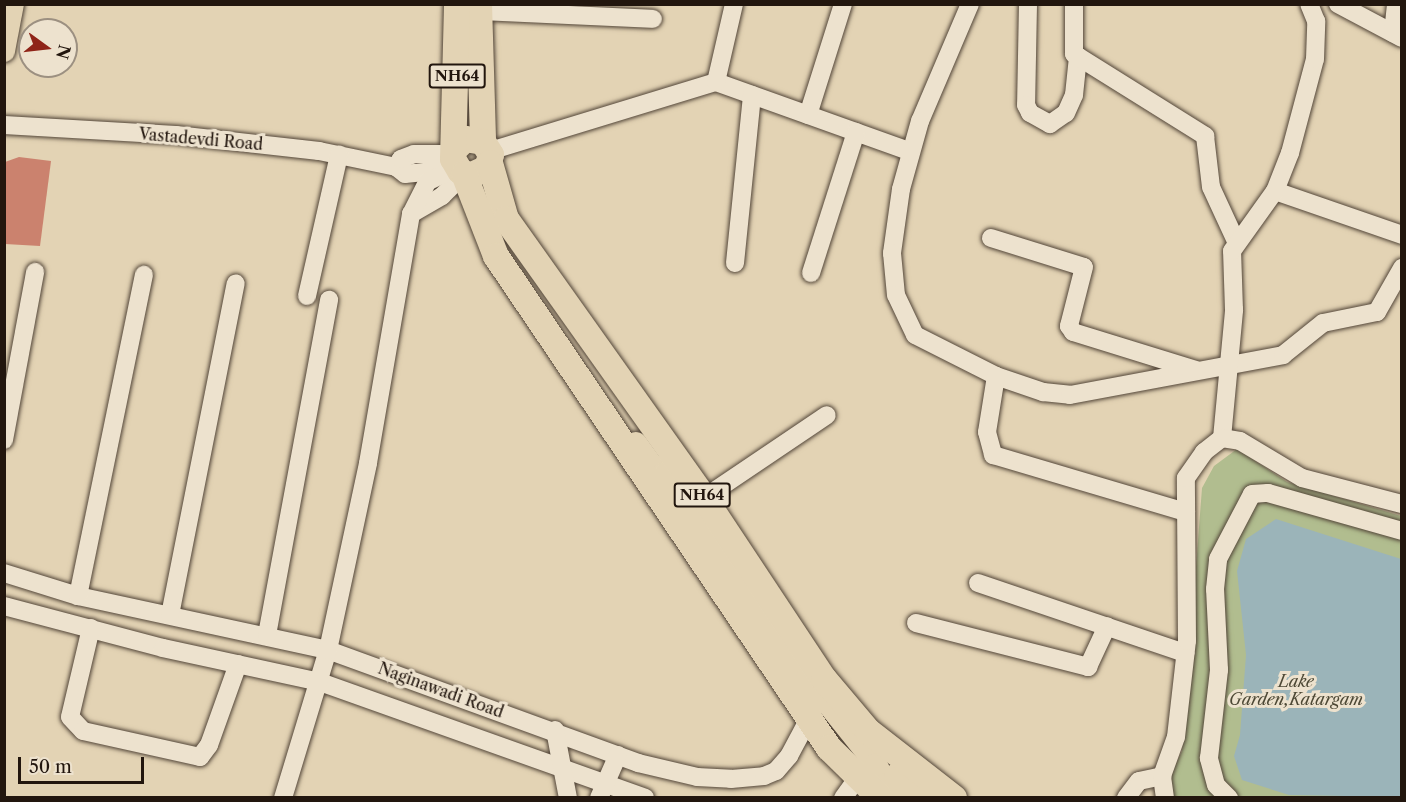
<!DOCTYPE html>
<style>
body{margin:0}
#map{position:relative;width:1406px;height:802px;overflow:hidden;background:#e3d3b4;font-family:"Libre Caslon Text",serif}
div>[style]{position:absolute}
.green>*{inset:0;background:#b1bd8f}
.water>*{inset:0;background:#9bb4b9}
.building>*{inset:0;background:#cb826e}
.roads{filter:drop-shadow(0 0 2px #524538) drop-shadow(0 0 2px #524538)}
.minor>*{height:18px;margin:-9px;padding:0 9px;transform-origin:9px;border-radius:9px;background:#ede2ce}
.major>*{height:22px;margin:-11px;padding:0 11px;transform-origin:11px;border-radius:11px;background:#e3d3b4}
.highway>*{height:26px;margin:-13px;padding:0 13px;transform-origin:13px;border-radius:13px;background:#e3d3b4}
span{translate:-50% -50%;white-space:nowrap;text-align:center;line-height:1.15;-webkit-text-stroke:6px #ede2ce;paint-order:stroke}
.shield-label span{padding:2px 4px;background:#ede2ce;border:2px solid;border-radius:4px;-webkit-text-stroke-width:0}
.shield-label{font-size:15px;color:#22160e;font-weight:700}
.street-label{font-size:16px;color:#22160e}
.park-label{font-size:16px;color:#4d4835;font-style:italic}
.frame{position:absolute;inset:0;border:6px solid #22160e;pointer-events:none}
.north{position:absolute;left:18px;top:18px;width:60px;height:60px;box-sizing:border-box;background:#ede2ce;border:2px solid #9c9081;border-radius:50%;rotate:105deg;font-size:16px;font-weight:700;line-height:24px;text-align:center;color:#22160e}
.north::after{content:'';display:block;margin:auto;width:21px;height:27px;background:#8f2418;clip-path:polygon(50% 0,100% 100%,50% 72%,0 100%)}
.scale{position:absolute;left:18px;top:757px;width:126px;height:27px;box-sizing:border-box;border:3px solid #22160e;border-top:0;padding-left:8px;font-size:18px;line-height:21px;white-space:nowrap;color:#22160e;-webkit-text-stroke:4px #ede2ce;paint-order:stroke}
</style>
<div id="map">
<div class="green">
<div style="clip-path:polygon(1237px 449px,1287px 482px,1401px 516px,1401px 797px,1159px 798px,1182px 751px,1202px 488px,1214px 466px)"></div>
</div>
<div class="water">
<div style="clip-path:polygon(1276px 519px,1401px 559px,1401px 797px,1289px 795px,1242px 780px,1234px 756px,1240px 735px,1246px 655px,1237px 571px,1246px 539px)"></div>
</div>
<div class="building">
<div style="clip-path:polygon(19px 157px,51px 161px,40px 246px,5px 244px,5px 162px)"></div>
</div>
<div class="roads">
<div class="minor">
<div style="left:970px;top:4px;width:127px;rotate:113.1deg"></div>
<div style="left:920px;top:121px;width:71px;rotate:105.6deg"></div>
<div style="left:901px;top:189px;width:65px;rotate:98deg"></div>
<div style="left:892px;top:253px;width:42px;rotate:84.6deg"></div>
<div style="left:896px;top:295px;width:44px;rotate:64.6deg"></div>
<div style="left:915px;top:335px;width:91px;rotate:26.8deg"></div>
<div style="left:996px;top:376px;width:50px;rotate:18.8deg"></div>
<div style="left:1043px;top:392px;width:27px;rotate:6deg"></div>
<div style="left:1070px;top:395px;width:217px;rotate:-10.6deg"></div>
<div style="left:1283px;top:355px;width:51px;rotate:-38.7deg"></div>
<div style="left:1323px;top:323px;width:55px;rotate:-11.5deg"></div>
<div style="left:1377px;top:312px;width:51px;rotate:-60.4deg"></div>
<div style="left:1028px;top:4px;width:101px;rotate:91.1deg"></div>
<div style="left:1026px;top:105px;width:9px;rotate:63deg"></div>
<div style="left:1030px;top:113px;width:23px;rotate:29deg"></div>
<div style="left:1050px;top:124px;width:19px;rotate:-35deg"></div>
<div style="left:1066px;top:113px;width:20px;rotate:-66deg"></div>
<div style="left:1074px;top:95px;width:39px;rotate:-84deg"></div>
<div style="left:1074px;top:4px;width:50px;rotate:90deg"></div>
<div style="left:1074px;top:54px;width:155px;rotate:32deg"></div>
<div style="left:1205px;top:136px;width:51px;rotate:83.3deg"></div>
<div style="left:1211px;top:187px;width:60px;rotate:65.2deg"></div>
<div style="left:1338px;top:4px;width:72px;rotate:28deg"></div>
<div style="left:479px;top:11px;width:174px;rotate:2.6deg"></div>
<div style="left:1393px;top:33px;width:29px;rotate:-84deg"></div>
<div style="left:716px;top:82px;width:207px;rotate:19.7deg"></div>
<div style="left:808px;top:115px;width:116px;rotate:-72.5deg"></div>
<div style="left:4px;top:125px;width:172px;rotate:3.3deg"></div>
<div style="left:176px;top:135px;width:144px;rotate:6.4deg"></div>
<div style="left:319px;top:151px;width:79px;rotate:11.7deg"></div>
<div style="left:396px;top:167px;width:11px;rotate:38deg"></div>
<div style="left:405px;top:174px;width:36px;rotate:-6deg"></div>
<div style="left:490px;top:151px;width:236px;rotate:-17deg"></div>
<div style="left:716px;top:82px;width:80px;rotate:-77deg"></div>
<div style="left:396px;top:167px;width:9px;rotate:-58deg"></div>
<div style="left:401px;top:159px;width:14px;rotate:-21deg"></div>
<div style="left:414px;top:154px;width:39px"></div>
<div style="left:1275px;top:191px;width:134px;rotate:19.1deg"></div>
<div style="left:411px;top:214px;width:36px;rotate:-30deg"></div>
<div style="left:442px;top:196px;width:31px;rotate:-45deg"></div>
<div style="left:991px;top:238px;width:97px;rotate:17.3deg"></div>
<div style="left:1084px;top:267px;width:61px;rotate:104.3deg"></div>
<div style="left:1069px;top:326px;width:7px;rotate:56deg"></div>
<div style="left:1073px;top:332px;width:129px;rotate:17.2deg"></div>
<div style="left:735px;top:263px;width:169px;rotate:-84.2deg"></div>
<div style="left:811px;top:273px;width:148px;rotate:-72.3deg"></div>
<div style="left:307px;top:296px;width:145px;rotate:-77.2deg"></div>
<div style="left:996px;top:376px;width:57px;rotate:99.1deg"></div>
<div style="left:987px;top:432px;width:24px;rotate:75deg"></div>
<div style="left:993px;top:455px;width:201px;rotate:16.5deg"></div>
<div style="left:1222px;top:438px;width:129px;rotate:-84.6deg"></div>
<div style="left:1234px;top:310px;width:59px;rotate:-91.9deg"></div>
<div style="left:1232px;top:251px;width:74px;rotate:-54.4deg"></div>
<div style="left:1275px;top:191px;width:41px;rotate:-68.5deg"></div>
<div style="left:1290px;top:153px;width:97px;rotate:-75.1deg"></div>
<div style="left:1315px;top:59px;width:38px;rotate:-88deg"></div>
<div style="left:1316px;top:21px;width:18px;rotate:-112deg"></div>
<div style="left:4px;top:440px;width:171px;rotate:-79.5deg"></div>
<div style="left:704px;top:498px;width:148px;rotate:-34deg"></div>
<div style="left:4px;top:573px;width:77px;rotate:17.3deg"></div>
<div style="left:78px;top:596px;width:256px;rotate:12.2deg"></div>
<div style="left:328px;top:650px;width:330px;rotate:20deg"></div>
<div style="left:638px;top:763px;width:61px;rotate:13.3deg"></div>
<div style="left:697px;top:777px;width:34px;rotate:3deg"></div>
<div style="left:731px;top:779px;width:33px;rotate:-5deg"></div>
<div style="left:764px;top:776px;width:13px;rotate:-23deg"></div>
<div style="left:776px;top:771px;width:20px;rotate:-49deg"></div>
<div style="left:789px;top:756px;width:51px;rotate:-61.9deg"></div>
<div style="left:978px;top:583px;width:219px;rotate:18.7deg"></div>
<div style="left:78px;top:596px;width:328px;rotate:-78.4deg"></div>
<div style="left:4px;top:606px;width:164px;rotate:14.8deg"></div>
<div style="left:163px;top:648px;width:161px;rotate:12.2deg"></div>
<div style="left:320px;top:682px;width:345px;rotate:19.6deg"></div>
<div style="left:170px;top:615px;width:338px;rotate:-78.8deg"></div>
<div style="left:916px;top:623px;width:178px;rotate:14.3deg"></div>
<div style="left:1088px;top:667px;width:45px;rotate:-65.1deg"></div>
<div style="left:91px;top:628px;width:91px;rotate:103.3deg"></div>
<div style="left:70px;top:717px;width:19px;rotate:47deg"></div>
<div style="left:83px;top:731px;width:120px;rotate:12.5deg"></div>
<div style="left:200px;top:757px;width:15px;rotate:-53deg"></div>
<div style="left:209px;top:745px;width:86px;rotate:-70.3deg"></div>
<div style="left:267px;top:635px;width:341px;rotate:-79.5deg"></div>
<div style="left:555px;top:730px;width:69px;rotate:79.2deg"></div>
<div style="left:283px;top:798px;width:155px;rotate:-73.1deg"></div>
<div style="left:328px;top:650px;width:191px;rotate:-77.9deg"></div>
<div style="left:368px;top:463px;width:253px;rotate:-80.2deg"></div>
<div style="left:411px;top:214px;width:36px;rotate:-63deg"></div>
<div style="left:427px;top:182px;width:32px;rotate:-26deg"></div>
<div style="left:599px;top:798px;width:47px;rotate:-66.2deg"></div>
<div style="left:843px;top:798px;width:36px;rotate:-54deg"></div>
<div style="left:1126px;top:798px;width:21px;rotate:-53deg"></div>
<div style="left:1139px;top:781px;width:24px;rotate:-12deg"></div>
<div style="left:1165px;top:798px;width:22px;rotate:-98deg"></div>
<div style="left:1162px;top:776px;width:41px;rotate:-70.3deg"></div>
<div style="left:1176px;top:737px;width:97px;rotate:-83.5deg"></div>
<div style="left:1187px;top:641px;width:163px;rotate:-90.4deg"></div>
<div style="left:1186px;top:478px;width:32px;rotate:-55deg"></div>
<div style="left:1204px;top:452px;width:23px;rotate:-38deg"></div>
<div style="left:1222px;top:438px;width:18px;rotate:9deg"></div>
<div style="left:1240px;top:441px;width:72px;rotate:30.8deg"></div>
<div style="left:1302px;top:478px;width:103px;rotate:14.6deg"></div>
<div style="left:1229px;top:798px;width:18px;rotate:-135deg"></div>
<div style="left:1216px;top:785px;width:28px;rotate:-105deg"></div>
<div style="left:1209px;top:758px;width:89px;rotate:-83.5deg"></div>
<div style="left:1219px;top:670px;width:81px;rotate:-92.8deg"></div>
<div style="left:1215px;top:589px;width:30px;rotate:-84deg"></div>
<div style="left:1218px;top:559px;width:73px;rotate:-62.4deg"></div>
<div style="left:1252px;top:494px;width:16px;rotate:-4deg"></div>
<div style="left:1268px;top:493px;width:139px;rotate:15.8deg"></div>
</div>
<div class="major">
<div style="left:4px;top:51px;width:48px;rotate:-79.2deg"></div>
<div style="left:636px;top:443px;width:27px;rotate:54deg"></div>
<div style="left:652px;top:465px;width:15px;rotate:32deg"></div>
<div style="left:665px;top:473px;width:249px;rotate:55.3deg"></div>
<div style="left:807px;top:678px;width:110px;rotate:51.3deg"></div>
<div style="left:876px;top:764px;width:22px;rotate:63deg"></div>
<div style="left:886px;top:784px;width:23px;rotate:38deg"></div>
<div style="left:895px;top:775px;width:39px;rotate:37deg"></div>
</div>
<div class="highway">
<div style="left:479px;top:4px;width:138px;rotate:88.3deg"></div>
<div style="left:456px;top:148px;width:13px;rotate:-45deg"></div>
<div style="left:465px;top:139px;width:18px;rotate:9deg"></div>
<div style="left:483px;top:142px;width:15px;rotate:58deg"></div>
<div style="left:491px;top:155px;width:14px;rotate:107deg"></div>
<div style="left:487px;top:168px;width:19px;rotate:155deg"></div>
<div style="left:470px;top:176px;width:11px;rotate:-153deg"></div>
<div style="left:460px;top:171px;width:14px;rotate:-120deg"></div>
<div style="left:453px;top:159px;width:155px;rotate:-88.5deg"></div>
<div style="left:490px;top:163px;width:58px;rotate:74.1deg"></div>
<div style="left:506px;top:219px;width:342px;rotate:54.6deg"></div>
<div style="left:704px;top:498px;width:217px;rotate:56.5deg"></div>
<div style="left:824px;top:679px;width:68px;rotate:49.8deg"></div>
<div style="left:868px;top:731px;width:109px;rotate:37.9deg"></div>
<div style="left:464px;top:174px;width:88px;rotate:68.7deg"></div>
<div style="left:496px;top:256px;width:594px;rotate:55.91deg"></div>
<div style="left:829px;top:748px;width:71px;rotate:44.4deg"></div>
</div>
</div>
<div class="shield-label">
<span style="left:457px;top:76px">NH64</span>
<span style="left:702px;top:495px">NH64</span>
</div>
<div class="street-label">
<span style="left:201px;top:139px;rotate:5deg">Vastadevdi Road</span>
<span style="left:441px;top:690px;rotate:20deg">Naginawadi Road</span>
</div>
<div class="park-label">
<span style="left:1296px;top:690px">Lake<br>Garden,Katargam</span>
</div>
<div class="frame"></div>
<div class="north">N</div>
<div class="scale">50 m</div>
</div>
